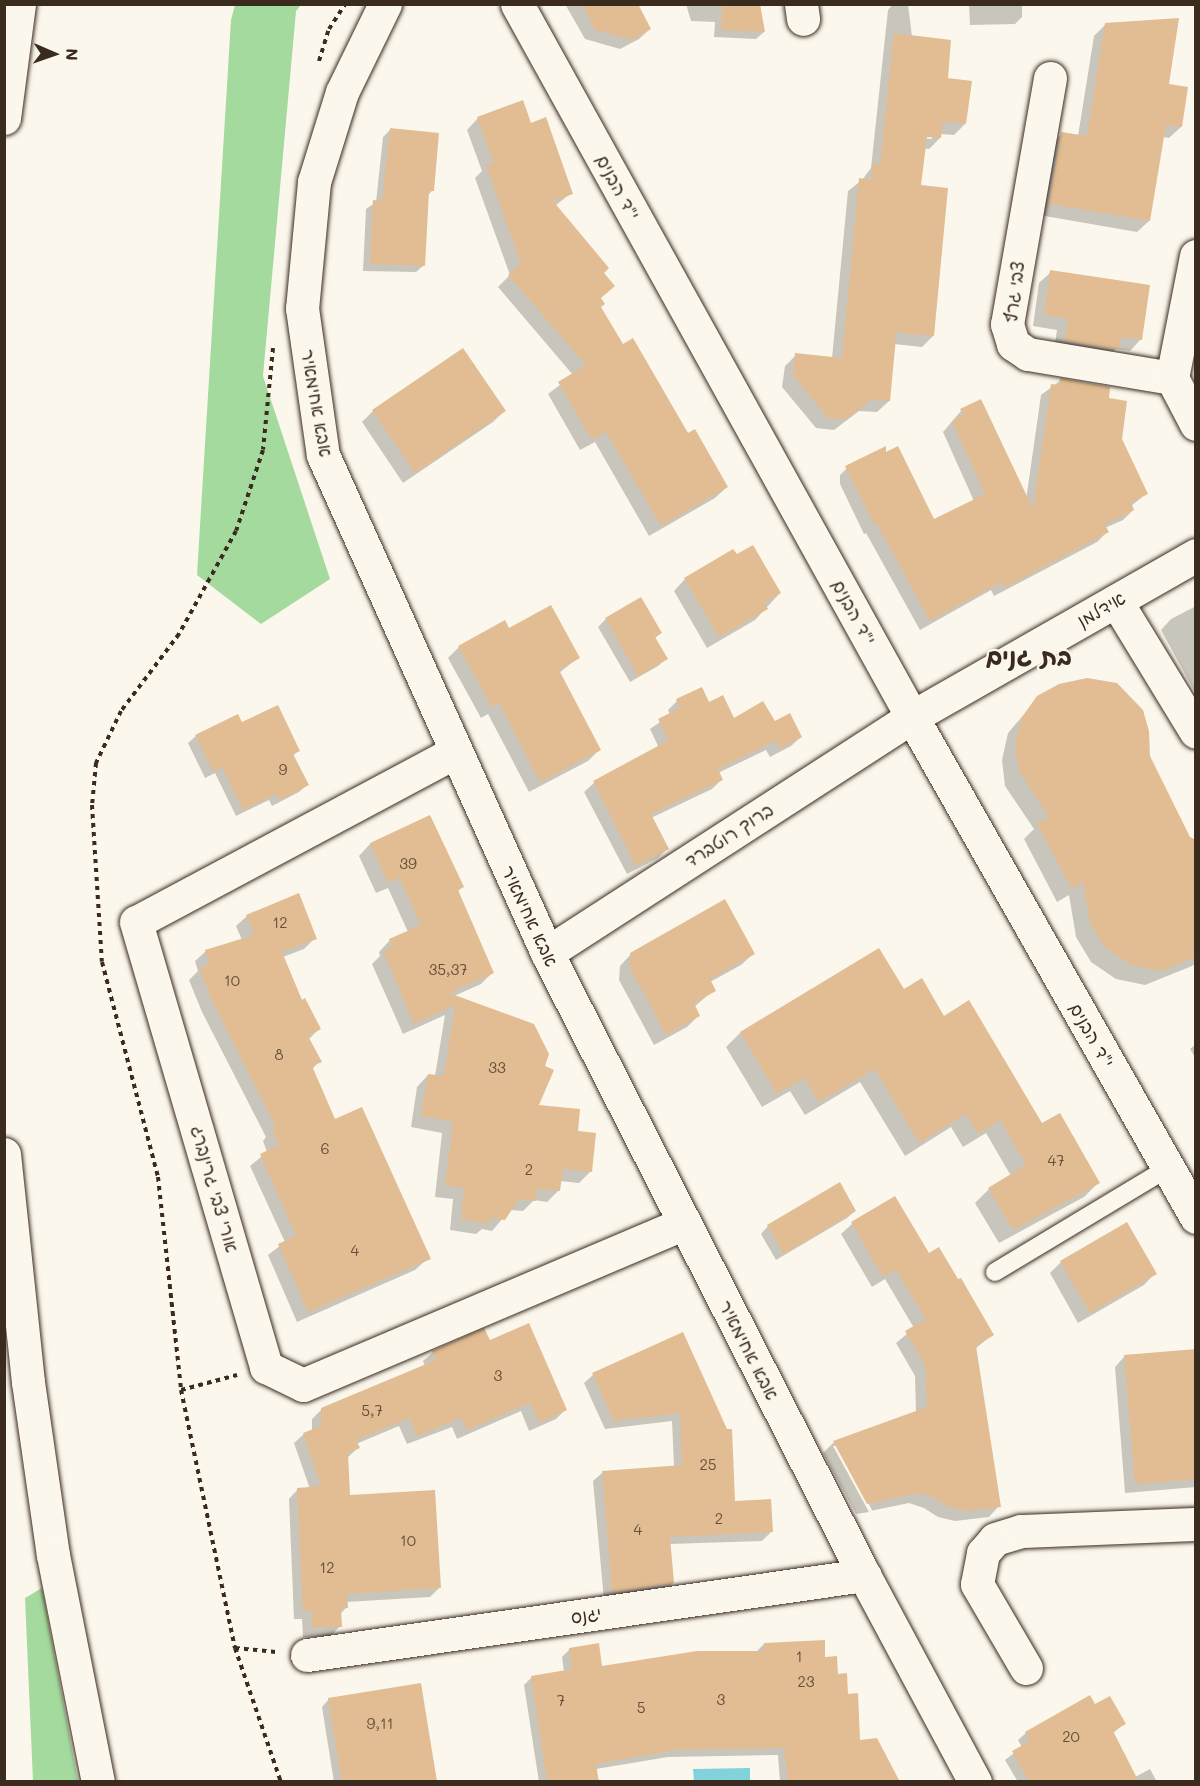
<!DOCTYPE html>
<meta charset="utf-8">
<style>
body{margin:0}
#map{position:relative;width:1200px;height:1786px;overflow:hidden;background:#fbf7ec;font-family:Mali,"Playpen Sans Hebrew",sans-serif}
div>[style]{position:absolute}
.green>*{inset:0;background:#a4da9e}
.water>*{inset:0;background:#81d2da}
.shadow>*{inset:0;background:#0003}
.building>*{inset:0;background:#e2bd93}
.path>*{height:4px;margin-top:-2px;transform-origin:0;background:repeating-linear-gradient(90deg,#3b2a1e 0 4.5px,transparent 0 9px)}
.roads{filter:drop-shadow(0 0 2px #3b2a1e) drop-shadow(0 0 2px #3b2a1e)}
.lane>*{height:18px;margin:-9px;padding:0 9px;transform-origin:9px;border-radius:9px;background:#fbf7ec}
.street>*{height:33px;margin:-16.5px;padding:0 16.5px;transform-origin:16.5px;border-radius:16.5px;background:#fbf7ec}
.highway>*{height:33px;margin:-16.5px;padding:0 16.5px;transform-origin:16.5px;border-radius:16.5px;background:#fbf7ec}
span{translate:-50% -50%;white-space:nowrap;text-align:center;line-height:1.15;-webkit-text-stroke:4.5px #fbf7ec;paint-order:stroke}
.number-label{font-size:15px;color:#654f3b}
.number-label span{-webkit-text-stroke-width:0}
.street-label{font-size:18px;color:#3b2a1e}
.district-label{font-size:24px;color:#3b2a1e;font-weight:700}
.frame{position:absolute;inset:0;border:6px solid #3b2a1e;pointer-events:none}
.north{position:absolute;left:24px;top:24px;width:60px;height:60px;-webkit-text-stroke:4px #fbf7ec;paint-order:stroke;rotate:92deg;font-size:16px;font-weight:700;line-height:24px;text-align:center;color:#3b2a1e}
.north::after{content:'';display:block;margin:auto;width:21px;height:27px;background:#3b2a1e;clip-path:polygon(50% 0,100% 100%,50% 72%,0 100%)}
</style>
<div id="map">
<div class="green">
<div style="clip-path:polygon(235px 5px,301px 5px,296px 11px,263px 376px,330px 579px,261px 624px,197px 575px,231px 20px)"></div>
<div style="clip-path:polygon(42px 1588px,78px 1781px,33px 1781px,25px 1598px)"></div>
</div>
<div class="water">
<div style="clip-path:polygon(750px 1768px,750px 1781px,694px 1781px,693px 1769px)"></div>
</div>
<div class="shadow">
<div style="clip-path:polygon(565px 4px,636px 4px,650px 29px,639px 39px,620px 49px,585px 39px)"></div>
<div style="clip-path:polygon(686px 4px,759px 4px,764px 32px,756px 39px,714px 37px,715px 22px,691px 21px)"></div>
<div style="clip-path:polygon(evenodd,893px 4px,908px 4px,913px 45px,946px 80px,965px 124px,954px 135px,940px 134px,940px 138px,929px 149px,924px 148px,920px 186px,933px 336px,922px 347px,894px 344px,889px 401px,877px 412px,859px 411px,834px 430px,816px 428px,782px 387px,785px 366px,796px 355px,832px 358px,848px 191px,862px 180px,871px 168px,888px 10px,893px 4px,932px 136px,932px 139px,919px 138px,932px 136px)"></div>
<div style="clip-path:polygon(969px 4px,1022px 4px,1022px 17px,1015px 24px,970px 25px)"></div>
<div style="clip-path:polygon(1106px 24px,1167px 85px,1181px 127px,1169px 138px,1163px 137px,1149px 221px,1137px 232px,1039px 215px,1050px 145px,1062px 134px,1078px 136px,1094px 36px)"></div>
<div style="clip-path:polygon(478px 118px,530px 125px,571px 193px,555px 206px,602px 273px,599px 307px,623px 346px,727px 487px,715px 498px,649px 536px,595px 442px,580px 450px,548px 394px,573px 375px,498px 287px,510px 275px,475px 178px,482px 171px,467px 130px)"></div>
<div style="clip-path:polygon(390px 130px,432px 191px,427px 196px,424px 265px,416px 272px,363px 271px,366px 209px,376px 202px,383px 137px)"></div>
<div style="clip-path:polygon(1051px 272px,1141px 339px,1130px 351px,1116px 349px,1106px 359px,1054px 352px,1057px 330px,1033px 326px,1039px 283px)"></div>
<div style="clip-path:polygon(1061px 380px,1107px 399px,1120px 440px,1146px 494px,1131px 506px,1133px 510px,1123px 520px,1105px 528px,1107px 532px,1097px 542px,994px 596px,991px 590px,920px 630px,866px 533px,864px 534px,840px 484px,840px 475px,850px 465px,884px 454px,933px 521px,974px 501px,943px 432px,961px 411px,1026px 500px,1041px 395px)"></div>
<div style="clip-path:polygon(373px 411px,504px 411px,493px 422px,403px 483px,362px 422px)"></div>
<div style="clip-path:polygon(685px 579px,780px 593px,755px 620px,707px 648px,674px 591px)"></div>
<div style="clip-path:polygon(641px 599px,661px 633px,654px 639px,666px 659px,658px 666px,630px 682px,598px 627px,606px 619px)"></div>
<div style="clip-path:polygon(1196px 606px,1196px 694px,1161px 630px,1171px 619px)"></div>
<div style="clip-path:polygon(508px 630px,579px 657px,559px 673px,599px 750px,588px 761px,529px 792px,488px 714px,481px 718px,448px 658px,459px 647px)"></div>
<div style="clip-path:polygon(1038px 698px,1149px 756px,1189px 839px,1196px 842px,1196px 962px,1192px 966px,1145px 985px,1116px 979px,1091px 962px,1076px 937px,1069px 895px,1057px 902px,1024px 839px,1034px 829px,1005px 786px,1002px 760px,1008px 733px)"></div>
<div style="clip-path:polygon(677px 701px,708px 704px,733px 720px,775px 723px,801px 737px,791px 746px,770px 757px,766px 750px,718px 773px,721px 780px,712px 789px,651px 818px,667px 849px,658px 858px,627px 874px,584px 792px,594px 783px,659px 748px,650px 729px,670px 715px,668px 710px)"></div>
<div style="clip-path:polygon(241px 724px,298px 751px,293px 756px,307px 785px,299px 792px,272px 806px,269px 800px,236px 816px,215px 773px,205px 778px,188px 743px,196px 736px)"></div>
<div style="clip-path:polygon(430px 817px,462px 887px,457px 892px,492px 973px,481px 984px,454px 996px,543px 1067px,537px 1106px,577px 1132px,591px 1171px,579px 1183px,560px 1181px,559px 1190px,547px 1202px,534px 1200px,523px 1211px,510px 1210px,492px 1231px,482px 1229px,476px 1234px,450px 1230px,453px 1199px,435px 1197px,442px 1133px,411px 1127px,417px 1087px,428px 1075px,435px 1076px,445px 1015px,403px 1034px,372px 964px,380px 956px,379px 952px,390px 940px,408px 932px,388px 888px,376px 893px,359px 856px,370px 844px)"></div>
<div style="clip-path:polygon(247px 916px,315px 938px,304px 949px,283px 957px,301px 1002px,319px 1029px,309px 1039px,320px 1061px,312px 1069px,334px 1121px,426px 1260px,415px 1270px,297px 1322px,268px 1255px,285px 1242px,250px 1166px,267px 1152px,263px 1141px,266px 1137px,202px 1012px,189px 980px,198px 971px,195px 961px,206px 951px,242px 940px,236px 926px)"></div>
<div style="clip-path:polygon(879px 950px,904px 991px,944px 1018px,1098px 1183px,1084px 1197px,999px 1243px,975px 1203px,989px 1189px,1011px 1176px,986px 1133px,963px 1147px,951px 1127px,905px 1156px,860px 1082px,805px 1115px,790px 1091px,762px 1107px,726px 1047px,740px 1033px)"></div>
<div style="clip-path:polygon(631px 954px,753px 954px,741px 965px,710px 982px,714px 990px,694px 1007px,698px 1016px,687px 1027px,654px 1045px,619px 980px,620px 966px)"></div>
<div style="clip-path:polygon(1196px 1044px,1196px 1059px,1190px 1049px)"></div>
<div style="clip-path:polygon(895px 1198px,929px 1255px,992px 1335px,975px 1349px,999px 1506px,989px 1517px,955px 1521px,938px 1517px,924px 1508px,909px 1503px,870px 1511px,872px 1510px,837px 1446px,833px 1446px,869px 1512px,856px 1514px,823px 1453px,833px 1443px,916px 1413px,915px 1376px,896px 1343px,914px 1328px,885px 1279px,872px 1287px,841px 1234px,852px 1224px)"></div>
<div style="clip-path:polygon(855px 1211px,847px 1218px,776px 1260px,761px 1234px,768px 1226px)"></div>
<div style="clip-path:polygon(1061px 1262px,1155px 1273px,1144px 1285px,1078px 1323px,1050px 1273px)"></div>
<div style="clip-path:polygon(682px 1334px,733px 1502px,771px 1532px,762px 1541px,669px 1544px,673px 1583px,664px 1592px,604px 1600px,593px 1481px,602px 1473px,674px 1467px,672px 1421px,605px 1429px,584px 1383px,593px 1375px)"></div>
<div style="clip-path:polygon(489px 1342px,566px 1409px,556px 1419px,529px 1431px,521px 1411px,457px 1439px,452px 1427px,407px 1444px,399px 1426px,356px 1444px,358px 1448px,347px 1458px,349px 1497px,440px 1587px,430px 1597px,346px 1602px,346px 1608px,340px 1614px,340px 1626px,331px 1636px,303px 1637px,302px 1619px,294px 1619px,289px 1499px,298px 1489px,310px 1489px,294px 1443px,304px 1434px,312px 1431px,312px 1419px,322px 1409px,425px 1366px,423px 1361px,433px 1352px)"></div>
<div style="clip-path:polygon(1196px 1350px,1196px 1487px,1125px 1493px,1115px 1367px,1124px 1357px)"></div>
<div style="clip-path:polygon(764px 1644px,824px 1659px,847px 1695px,858px 1742px,898px 1782px,780px 1782px,778px 1755px,668px 1757px,596px 1769px,597px 1782px,539px 1782px,524px 1685px,532px 1677px,564px 1672px,562px 1657px,570px 1649px,601px 1668px,756px 1652px)"></div>
<div style="clip-path:polygon(420px 1685px,437px 1782px,334px 1782px,322px 1707px,329px 1699px)"></div>
<div style="clip-path:polygon(1095px 1706px,1124px 1724px,1112px 1734px,1135px 1777px,1150px 1769px,1157px 1782px,1018px 1782px,1005px 1760px,1022px 1747px,1018px 1740px,1026px 1733px)"></div>
</div>
<div class="building">
<div style="clip-path:polygon(582px 4px,638px 4px,651px 29px,632px 40px,595px 30px)"></div>
<div style="clip-path:polygon(722px 4px,760px 4px,765px 32px,721px 30px)"></div>
<div style="clip-path:polygon(1179px 18px,1169px 84px,1188px 87px,1182px 127px,1166px 125px,1150px 221px,1049px 204px,1061px 132px,1087px 136px,1105px 23px)"></div>
<div style="clip-path:polygon(894px 33px,951px 40px,948px 78px,972px 81px,966px 124px,943px 122px,941px 138px,927px 137px,921px 185px,948px 188px,934px 336px,899px 333px,897px 327px,890px 401px,871px 400px,847px 419px,828px 418px,793px 375px,795px 353px,842px 358px,859px 178px,871px 180px,873px 164px,880px 164px)"></div>
<div style="clip-path:polygon(523px 100px,531px 123px,546px 117px,573px 194px,553px 201px,609px 268px,604px 273px,615px 286px,601px 298px,605px 304px,601px 307px,623px 344px,633px 338px,688px 433px,695px 429px,728px 487px,661px 526px,606px 432px,592px 440px,558px 382px,586px 365px,508px 275px,521px 264px,486px 165px,494px 163px,477px 117px)"></div>
<div style="clip-path:polygon(390px 128px,439px 133px,434px 191px,429px 191px,425px 266px,370px 264px,373px 200px,382px 201px)"></div>
<div style="clip-path:polygon(1050px 270px,1150px 285px,1142px 340px,1121px 337px,1119px 348px,1114px 349px,1065px 341px,1068px 319px,1044px 315px)"></div>
<div style="clip-path:polygon(463px 348px,506px 411px,415px 473px,372px 410px)"></div>
<div style="clip-path:polygon(1060px 378px,1110px 387px,1109px 398px,1127px 401px,1122px 439px,1148px 494px,1131px 502px,1134px 510px,1105px 525px,1109px 532px,1004px 588px,1001px 582px,930px 621px,877px 524px,874px 525px,845px 466px,886px 446px,886px 452px,898px 446px,934px 519px,985px 494px,952px 421px,963px 415px,960px 409px,981px 399px,1033px 509px,1051px 384px,1059px 385px)"></div>
<div style="clip-path:polygon(753px 545px,781px 593px,765px 603px,768px 609px,719px 637px,684px 578px,733px 549px,737px 554px)"></div>
<div style="clip-path:polygon(641px 597px,662px 633px,655px 637px,668px 659px,638px 676px,605px 618px)"></div>
<div style="clip-path:polygon(551px 605px,580px 658px,559px 670px,601px 750px,540px 782px,499px 703px,492px 707px,458px 646px,505px 620px,509px 628px)"></div>
<div style="clip-path:polygon(1087px 678px,1117px 683px,1143px 710px,1149px 731px,1150px 756px,1190px 837px,1196px 840px,1196px 957px,1161px 971px,1131px 965px,1105px 948px,1090px 923px,1083px 882px,1072px 889px,1037px 824px,1049px 817px,1019px 771px,1015px 745px,1022px 717px,1037px 696px,1059px 684px)"></div>
<div style="clip-path:polygon(702px 687px,709px 702px,723px 695px,734px 718px,763px 701px,775px 721px,790px 713px,802px 737px,780px 749px,775px 741px,718px 769px,723px 780px,651px 814px,669px 849px,636px 866px,593px 781px,669px 740px,658px 719px,680px 708px,676px 699px)"></div>
<div style="clip-path:polygon(278px 705px,300px 751px,293px 754px,309px 785px,280px 800px,277px 794px,243px 810px,222px 767px,213px 772px,195px 735px,238px 714px,242px 722px)"></div>
<div style="clip-path:polygon(430px 815px,464px 887px,458px 890px,494px 973px,449px 993px,534px 1024px,549px 1054px,545px 1066px,554px 1070px,539px 1105px,580px 1109px,578px 1131px,596px 1133px,592px 1172px,563px 1169px,560px 1191px,537px 1189px,536px 1201px,519px 1199px,505px 1220px,490px 1218px,489px 1224px,461px 1219px,464px 1188px,445px 1186px,453px 1122px,421px 1116px,428px 1074px,444px 1076px,455px 1005px,414px 1024px,383px 951px,392px 947px,389px 939px,421px 925px,399px 877px,388px 883px,370px 843px)"></div>
<div style="clip-path:polygon(299px 893px,317px 939px,282px 952px,302px 1000px,305px 998px,321px 1029px,308px 1036px,322px 1062px,312px 1066px,335px 1119px,362px 1107px,431px 1259px,308px 1312px,278px 1244px,296px 1236px,260px 1154px,279px 1145px,272px 1129px,276px 1127px,212px 1001px,199px 968px,209px 965px,205px 950px,254px 935px,246px 915px)"></div>
<div style="clip-path:polygon(725px 899px,755px 954px,710px 979px,716px 991px,694px 1003px,700px 1016px,666px 1035px,630px 968px,630px 953px)"></div>
<div style="clip-path:polygon(879px 948px,904px 989px,922px 978px,944px 1016px,969px 1000px,1042px 1123px,1060px 1113px,1100px 1183px,1013px 1230px,988px 1188px,1026px 1165px,1000px 1120px,978px 1134px,966px 1114px,919px 1143px,875px 1069px,819px 1102px,804px 1078px,777px 1094px,740px 1032px)"></div>
<div style="clip-path:polygon(840px 1182px,856px 1211px,784px 1254px,767px 1225px)"></div>
<div style="clip-path:polygon(895px 1196px,929px 1253px,939px 1247px,958px 1279px,961px 1278px,994px 1335px,976px 1346px,1001px 1507px,967px 1511px,949px 1507px,935px 1498px,920px 1493px,867px 1504px,833px 1441px,927px 1407px,925px 1365px,905px 1331px,926px 1319px,896px 1270px,883px 1277px,851px 1222px)"></div>
<div style="clip-path:polygon(1127px 1222px,1157px 1274px,1090px 1313px,1060px 1261px)"></div>
<div style="clip-path:polygon(529px 1323px,567px 1410px,539px 1423px,530px 1403px,467px 1430px,461px 1418px,417px 1436px,409px 1418px,356px 1440px,360px 1448px,348px 1453px,350px 1495px,435px 1490px,441px 1588px,347px 1594px,348px 1608px,341px 1608px,342px 1627px,312px 1628px,311px 1610px,303px 1610px,297px 1488px,321px 1486px,303px 1433px,321px 1426px,321px 1408px,436px 1360px,432px 1351px,484px 1328px,490px 1340px)"></div>
<div style="clip-path:polygon(683px 1332px,727px 1429px,732px 1429px,735px 1501px,771px 1499px,773px 1532px,670px 1537px,674px 1583px,612px 1592px,602px 1471px,682px 1465px,680px 1413px,614px 1421px,592px 1373px)"></div>
<div style="clip-path:polygon(1196px 1349px,1196px 1479px,1135px 1484px,1124px 1355px)"></div>
<div style="clip-path:polygon(825px 1640px,825px 1657px,837px 1656px,838px 1674px,847px 1673px,848px 1694px,858px 1693px,860px 1740px,877px 1738px,900px 1782px,788px 1782px,784px 1748px,676px 1750px,596px 1764px,599px 1782px,547px 1782px,531px 1676px,572px 1669px,569px 1648px,599px 1643px,602px 1666px,697px 1651px,764px 1651px,764px 1643px)"></div>
<div style="clip-path:polygon(421px 1683px,437px 1782px,342px 1782px,328px 1698px)"></div>
<div style="clip-path:polygon(1090px 1695px,1095px 1704px,1110px 1696px,1126px 1724px,1113px 1731px,1139px 1782px,1029px 1782px,1012px 1751px,1030px 1741px,1025px 1732px)"></div>
</div>
<div class="path">
<div style="left:319px;top:61px;width:34px;rotate:-73deg"></div>
<div style="left:329px;top:29px;width:30px;rotate:-57deg"></div>
<div style="left:273px;top:348px;width:102px;rotate:95.6deg"></div>
<div style="left:263px;top:450px;width:85px;rotate:108.4deg"></div>
<div style="left:236px;top:531px;width:118px;rotate:119deg"></div>
<div style="left:179px;top:634px;width:96px;rotate:127deg"></div>
<div style="left:121px;top:711px;width:58px;rotate:115.7deg"></div>
<div style="left:96px;top:763px;width:42px;rotate:95.4deg"></div>
<div style="left:92px;top:805px;width:157px;rotate:86.4deg"></div>
<div style="left:102px;top:962px;width:222px;rotate:75.4deg"></div>
<div style="left:158px;top:1177px;width:214px;rotate:83.8deg"></div>
<div style="left:181px;top:1390px;width:264px;rotate:78.2deg"></div>
<div style="left:235px;top:1648px;width:142px;rotate:71.1deg"></div>
<div style="left:181px;top:1390px;width:58px;rotate:-15deg"></div>
<div style="left:235px;top:1648px;width:41px;rotate:5.6deg"></div>
</div>
<div class="roads">
<div class="lane">
<div style="left:995px;top:1272px;width:202px;rotate:-31deg"></div>
</div>
<div class="street">
<div style="left:385px;top:4px;width:98px;rotate:116deg"></div>
<div style="left:342px;top:92px;width:94px;rotate:107.3deg"></div>
<div style="left:314px;top:182px;width:127px;rotate:95.4deg"></div>
<div style="left:302px;top:308px;width:148px;rotate:81.9deg"></div>
<div style="left:323px;top:455px;width:546px;rotate:65.78deg"></div>
<div style="left:547px;top:953px;width:698px;rotate:62.99deg"></div>
<div style="left:864px;top:1575px;width:235px;rotate:61.8deg"></div>
<div style="left:517px;top:4px;width:815px;rotate:61.01deg"></div>
<div style="left:912px;top:717px;width:575px;rotate:60.4deg"></div>
<div style="left:801px;top:4px;width:15px;rotate:82deg"></div>
<div style="left:1050px;top:78px;width:250px;rotate:99.9deg"></div>
<div style="left:1007px;top:324px;width:21px;rotate:73deg"></div>
<div style="left:1013px;top:344px;width:18px;rotate:34deg"></div>
<div style="left:1028px;top:354px;width:146px;rotate:9.5deg"></div>
<div style="left:1196px;top:256px;width:124px;rotate:101.1deg"></div>
<div style="left:1172px;top:378px;width:52px;rotate:62.4deg"></div>
<div style="left:1116px;top:601px;width:153px;rotate:58.6deg"></div>
<div style="left:455px;top:752px;width:361px;rotate:151.9deg"></div>
<div style="left:136px;top:922px;width:464px;rotate:73.7deg"></div>
<div style="left:266px;top:1367px;width:41px;rotate:25.9deg"></div>
<div style="left:303px;top:1385px;width:414px;rotate:-23deg"></div>
<div style="left:547px;top:953px;width:435px;rotate:-32.9deg"></div>
<div style="left:912px;top:717px;width:327px;rotate:-29.7deg"></div>
<div style="left:307px;top:1655px;width:563px;rotate:-8.17deg"></div>
<div style="left:1026px;top:1668px;width:97px;rotate:-120.3deg"></div>
<div style="left:977px;top:1584px;width:32px;rotate:-79deg"></div>
<div style="left:983px;top:1553px;width:18px;rotate:-49deg"></div>
<div style="left:995px;top:1539px;width:27px;rotate:-17deg"></div>
<div style="left:1021px;top:1531px;width:175px;rotate:-2.3deg"></div>
</div>
<div class="highway">
<div style="left:4px;top:118px;width:115px;rotate:-82.5deg"></div>
<div style="left:4px;top:1154px;width:229px;rotate:84deg"></div>
<div style="left:28px;top:1382px;width:175px;rotate:81.8deg"></div>
<div style="left:53px;top:1555px;width:231px;rotate:78.8deg"></div>
</div>
</div>
<div class="number-label">
<span style="left:283px;top:770px">9</span>
<span style="left:408px;top:864px">39</span>
<span style="left:280px;top:923px">12</span>
<span style="left:448px;top:970px">35,37</span>
<span style="left:232px;top:981px">10</span>
<span style="left:279px;top:1055px">8</span>
<span style="left:497px;top:1068px">33</span>
<span style="left:325px;top:1149px">6</span>
<span style="left:1056px;top:1161px">47</span>
<span style="left:529px;top:1170px">2</span>
<span style="left:355px;top:1251px">4</span>
<span style="left:498px;top:1376px">3</span>
<span style="left:372px;top:1411px">5,7</span>
<span style="left:708px;top:1465px">25</span>
<span style="left:719px;top:1519px">2</span>
<span style="left:638px;top:1530px">4</span>
<span style="left:408px;top:1541px">10</span>
<span style="left:327px;top:1568px">12</span>
<span style="left:799px;top:1657px">1</span>
<span style="left:806px;top:1682px">23</span>
<span style="left:721px;top:1700px">3</span>
<span style="left:561px;top:1701px">7</span>
<span style="left:641px;top:1708px">5</span>
<span style="left:380px;top:1724px">9,11</span>
<span style="left:1071px;top:1737px">20</span>
</div>
<div class="street-label">
<span style="left:618px;top:187px;rotate:61deg">י"ד הבנים</span>
<span style="left:1014px;top:292px;rotate:-83deg">צבי גרף</span>
<span style="left:317px;top:403px;rotate:80deg">אבא אחימאיר</span>
<span style="left:1101px;top:609px;rotate:-30deg">אידלמן</span>
<span style="left:854px;top:612px;rotate:61deg">י"ד הבנים</span>
<span style="left:729px;top:835px;rotate:-33deg">ברוך רוטברד</span>
<span style="left:530px;top:916px;rotate:65deg">אבא אחימאיר</span>
<span style="left:1092px;top:1035px;rotate:60deg">י"ד הבנים</span>
<span style="left:215px;top:1189px;rotate:74deg">אורי צבי גרינברג</span>
<span style="left:749px;top:1350px;rotate:63deg">אבא אחימאיר</span>
<span style="left:586px;top:1615px;rotate:-8deg">יגנס</span>
</div>
<div class="district-label">
<span style="left:1029px;top:656px">בת גנים</span>
</div>
<div class="frame"></div>
<div class="north">N</div>
</div>
